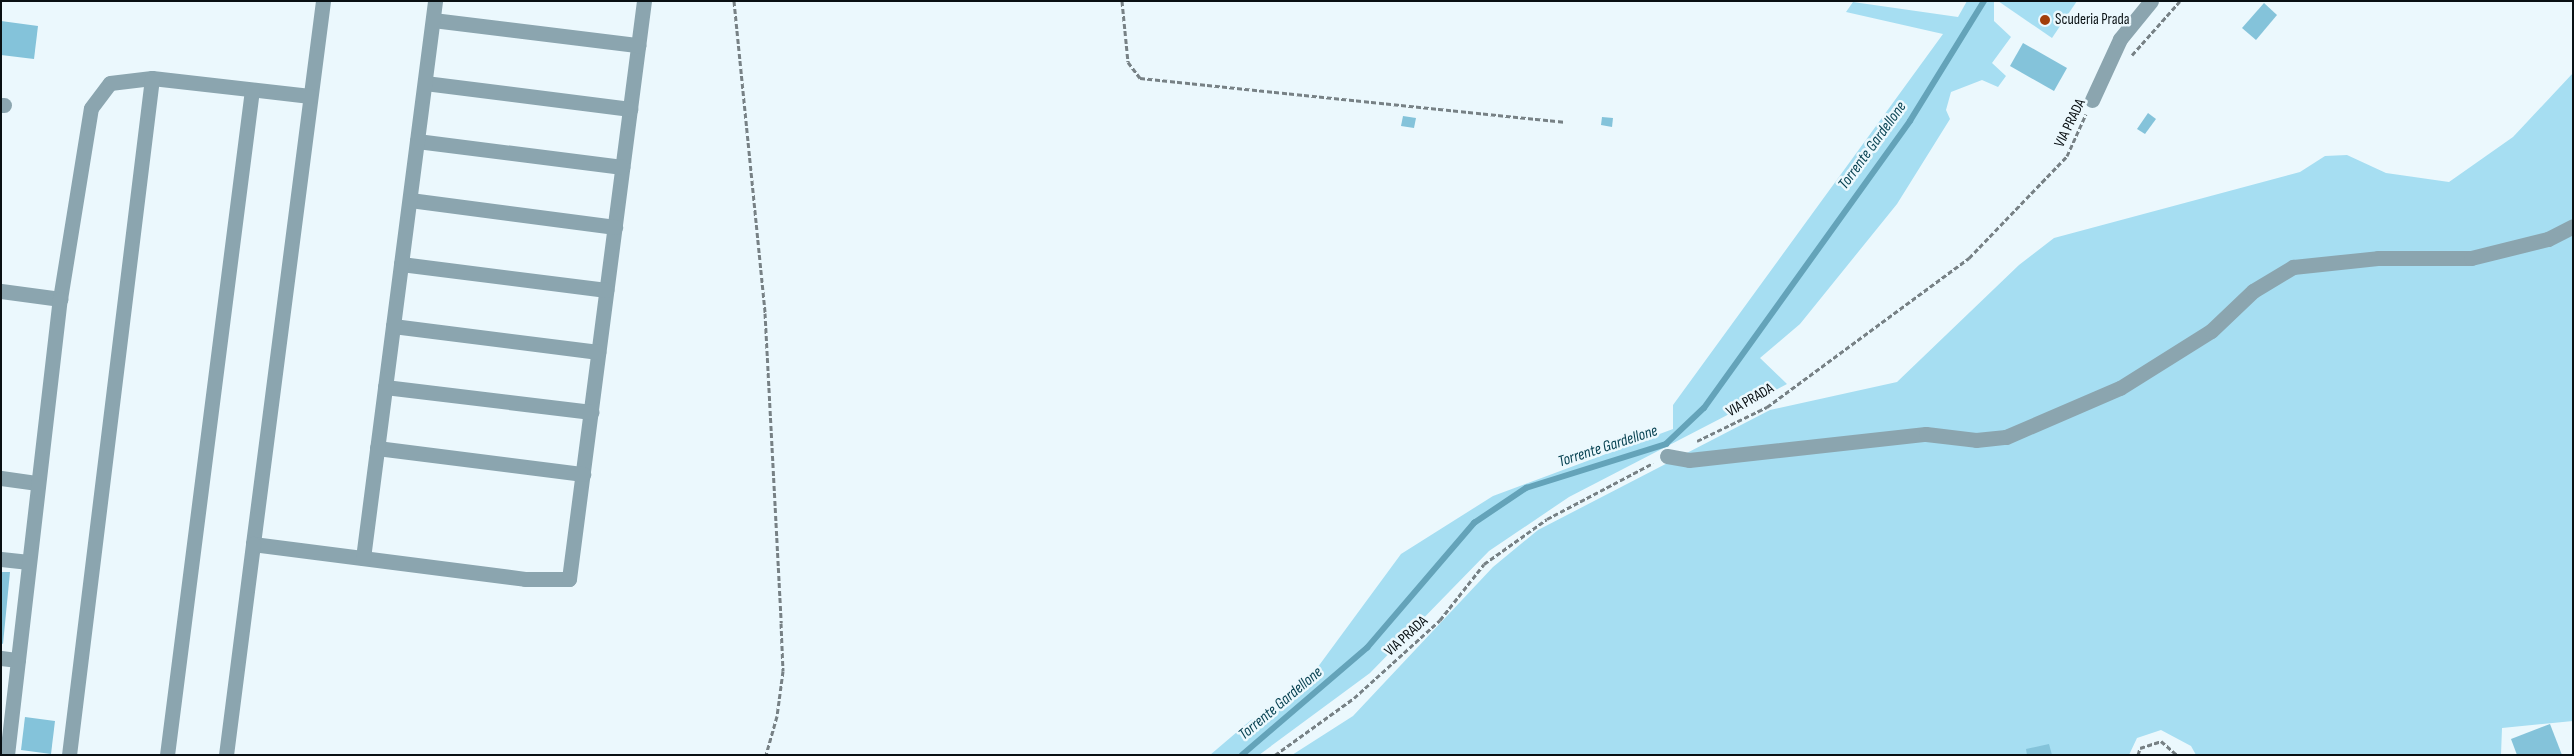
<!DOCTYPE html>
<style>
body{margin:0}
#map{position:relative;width:2574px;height:756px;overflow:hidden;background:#ebf8fd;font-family:"Sofia Sans Condensed",sans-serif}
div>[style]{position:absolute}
.green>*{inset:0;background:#a6def2}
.stream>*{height:5.5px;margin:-2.75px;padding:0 2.75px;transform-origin:2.75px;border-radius:2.75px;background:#64a3b9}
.building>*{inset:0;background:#84c3da}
.path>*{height:3px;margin-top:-1.5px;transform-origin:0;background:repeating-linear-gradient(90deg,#778185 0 5px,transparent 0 7.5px)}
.minor>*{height:15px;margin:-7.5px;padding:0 7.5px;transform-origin:7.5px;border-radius:7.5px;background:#8ba5af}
.dots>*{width:14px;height:14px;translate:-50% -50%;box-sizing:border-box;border:2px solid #ebf8fd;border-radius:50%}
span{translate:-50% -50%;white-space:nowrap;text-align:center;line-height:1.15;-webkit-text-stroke:5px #ebf8fd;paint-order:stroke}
.poi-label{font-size:15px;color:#091013}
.left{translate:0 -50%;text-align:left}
.street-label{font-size:15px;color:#091013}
.water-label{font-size:16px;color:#043f4f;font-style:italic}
.frame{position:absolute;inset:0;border:2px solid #091013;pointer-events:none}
</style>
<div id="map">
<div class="green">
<div style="clip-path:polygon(1967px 1px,1994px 1px,1994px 21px,2011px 37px,1992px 63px,2006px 76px,1998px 87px,1982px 80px,1951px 92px,1946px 110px,1950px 119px,1897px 204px,1800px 324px,1760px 358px,1787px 384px,1569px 497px,1489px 551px,1370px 673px,1259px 755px,1210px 755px,1251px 720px,1278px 712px,1298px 694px,1401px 554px,1493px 496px,1673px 429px,1673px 405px,1943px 34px,1846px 12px,1853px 2px,1958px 17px)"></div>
<div style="clip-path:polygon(1998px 1px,2077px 1px,2052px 38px)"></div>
<div style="clip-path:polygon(2573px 73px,2573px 721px,2502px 728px,2501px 755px,2196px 755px,2191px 746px,2161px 730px,2137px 738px,2129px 755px,1292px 755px,1353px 716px,1493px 567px,1538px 530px,1770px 410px,1897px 382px,2019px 265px,2054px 238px,2300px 172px,2325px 156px,2347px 155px,2386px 173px,2449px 182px,2513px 137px)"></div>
</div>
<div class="stream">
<div style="left:1242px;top:755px;width:165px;rotate:-40.6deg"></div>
<div style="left:1367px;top:648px;width:165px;rotate:-49.4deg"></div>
<div style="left:1474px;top:523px;width:63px;rotate:-33.9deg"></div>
<div style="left:1526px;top:488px;width:147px;rotate:-17.4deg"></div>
<div style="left:1666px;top:444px;width:52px;rotate:-43.5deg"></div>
<div style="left:1704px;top:408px;width:353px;rotate:-54.3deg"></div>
<div style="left:1910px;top:121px;width:141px;rotate:-58.3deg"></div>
</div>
<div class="building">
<div style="clip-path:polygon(2264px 3px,2277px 15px,2256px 40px,2242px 28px)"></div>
<div style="clip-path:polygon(1px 21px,38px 26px,34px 59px,1px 55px)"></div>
<div style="clip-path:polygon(2023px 43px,2067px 68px,2054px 91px,2010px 66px)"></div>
<div style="clip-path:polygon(2148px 113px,2156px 119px,2145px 134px,2137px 129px)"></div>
<div style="clip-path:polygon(1403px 116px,1416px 118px,1414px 128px,1401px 126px)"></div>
<div style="clip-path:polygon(1602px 117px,1613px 118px,1612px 127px,1601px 125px)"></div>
<div style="clip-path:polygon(1px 572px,10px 572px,3px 644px,1px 643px)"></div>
<div style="clip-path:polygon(25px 717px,55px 721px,51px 754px,21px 750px)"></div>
<div style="clip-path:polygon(2550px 724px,2562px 755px,2517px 755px,2511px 739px)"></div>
<div style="clip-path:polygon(2049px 744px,2052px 755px,2027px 755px,2026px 749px)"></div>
</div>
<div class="path">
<div style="left:734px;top:1px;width:314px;rotate:84.3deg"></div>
<div style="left:765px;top:313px;width:310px;rotate:87deg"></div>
<div style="left:781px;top:623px;width:48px;rotate:87.6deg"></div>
<div style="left:783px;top:671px;width:45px;rotate:97.6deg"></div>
<div style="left:777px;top:716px;width:41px;rotate:105.8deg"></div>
<div style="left:1122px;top:1px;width:61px;rotate:84.4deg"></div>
<div style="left:1128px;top:62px;width:20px;rotate:53deg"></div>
<div style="left:1140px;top:78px;width:426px;rotate:5.9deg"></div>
<div style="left:2132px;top:55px;width:72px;rotate:-48.4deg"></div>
<div style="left:1697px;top:441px;width:78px;rotate:-25.9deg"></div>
<div style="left:1767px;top:407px;width:251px;rotate:-36.4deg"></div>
<div style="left:1969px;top:258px;width:141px;rotate:-46.1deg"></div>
<div style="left:2067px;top:156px;width:46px;rotate:-65.7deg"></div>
<div style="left:1275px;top:755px;width:97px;rotate:-35.8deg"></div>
<div style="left:1354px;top:698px;width:116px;rotate:-42.2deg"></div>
<div style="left:1440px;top:620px;width:71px;rotate:-51.8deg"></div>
<div style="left:1484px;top:564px;width:77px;rotate:-35.5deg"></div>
<div style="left:1547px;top:519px;width:120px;rotate:-27.8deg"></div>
<div style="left:2138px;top:755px;width:7px;rotate:-74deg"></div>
<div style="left:2140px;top:748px;width:22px;rotate:-18deg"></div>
<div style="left:2161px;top:741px;width:21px;rotate:41deg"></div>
</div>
<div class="minor">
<div style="left:323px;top:1px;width:547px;rotate:97.35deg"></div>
<div style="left:253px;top:544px;width:274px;rotate:7.3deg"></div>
<div style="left:525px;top:579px;width:44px"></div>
<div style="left:569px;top:579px;width:583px;rotate:-82.61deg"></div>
<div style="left:433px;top:20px;width:207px;rotate:7deg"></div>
<div style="left:425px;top:83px;width:207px;rotate:7.2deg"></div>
<div style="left:2092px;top:100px;width:67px;rotate:-65.3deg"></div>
<div style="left:2120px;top:39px;width:49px;rotate:-50.8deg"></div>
<div style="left:1px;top:105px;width:3px"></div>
<div style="left:417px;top:141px;width:207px;rotate:7.2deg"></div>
<div style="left:410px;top:200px;width:207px;rotate:7.5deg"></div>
<div style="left:401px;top:264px;width:207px;rotate:7.2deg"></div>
<div style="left:1px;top:291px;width:60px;rotate:7.7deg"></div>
<div style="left:60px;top:299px;width:193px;rotate:-80.8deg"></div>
<div style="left:91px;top:108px;width:31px;rotate:-53deg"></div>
<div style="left:110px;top:83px;width:42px;rotate:-6.8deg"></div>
<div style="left:152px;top:78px;width:159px;rotate:6.5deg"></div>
<div style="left:393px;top:326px;width:207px;rotate:7.2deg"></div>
<div style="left:385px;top:387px;width:208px;rotate:6.9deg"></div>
<div style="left:377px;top:448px;width:208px;rotate:7.2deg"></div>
<div style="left:1667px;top:456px;width:22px;rotate:10deg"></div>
<div style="left:1689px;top:460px;width:238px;rotate:-6.3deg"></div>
<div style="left:1926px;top:434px;width:50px;rotate:6.8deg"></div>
<div style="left:1976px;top:440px;width:30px;rotate:-6deg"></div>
<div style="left:2006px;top:437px;width:124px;rotate:-23.3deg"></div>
<div style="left:2120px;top:388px;width:107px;rotate:-32.1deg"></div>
<div style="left:2211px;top:331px;width:58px;rotate:-43.6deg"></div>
<div style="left:2253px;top:291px;width:47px;rotate:-31deg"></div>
<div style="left:2293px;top:267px;width:85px;rotate:-6deg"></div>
<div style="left:2378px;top:258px;width:93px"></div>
<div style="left:2471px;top:258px;width:79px;rotate:-13.9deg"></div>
<div style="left:2548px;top:239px;width:28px;rotate:-27deg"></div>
<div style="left:1px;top:478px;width:37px;rotate:8deg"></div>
<div style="left:363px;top:558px;width:562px;rotate:-82.63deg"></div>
<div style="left:1px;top:559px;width:28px;rotate:6deg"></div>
<div style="left:1px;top:658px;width:17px;rotate:7deg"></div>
<div style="left:7px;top:755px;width:459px;rotate:-83.4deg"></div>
<div style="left:69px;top:755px;width:682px;rotate:-83.01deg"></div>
<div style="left:167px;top:755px;width:670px;rotate:-82.72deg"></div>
<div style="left:226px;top:755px;width:213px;rotate:-82.7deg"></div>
</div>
<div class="dots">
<div style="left:2045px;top:20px;background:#a23e0a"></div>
</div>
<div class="poi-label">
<span class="left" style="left:2055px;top:20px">Scuderia Prada</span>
</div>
<div class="street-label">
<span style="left:2070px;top:123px;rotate:-64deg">VIA PRADA</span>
<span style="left:1750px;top:400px;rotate:-30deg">VIA PRADA</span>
<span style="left:1406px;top:636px;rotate:-42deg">VIA PRADA</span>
</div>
<div class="water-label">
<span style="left:1873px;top:146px;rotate:-54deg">Torrente Gardellone</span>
<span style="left:1608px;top:447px;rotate:-18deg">Torrente Gardellone</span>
<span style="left:1281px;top:704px;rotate:-40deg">Torrente Gardellone</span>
</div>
<div class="frame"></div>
</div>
